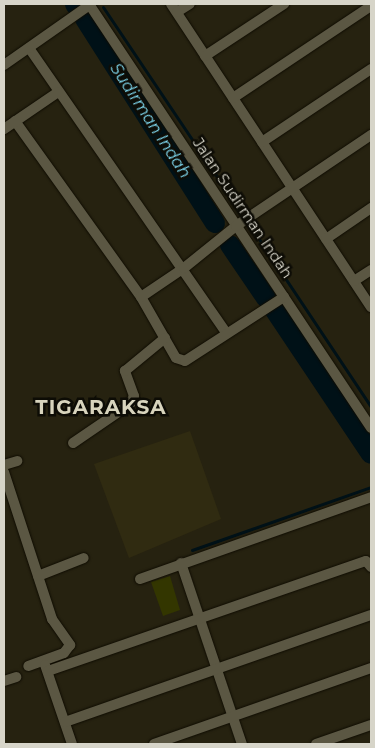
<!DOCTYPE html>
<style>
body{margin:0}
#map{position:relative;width:375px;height:748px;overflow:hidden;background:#262210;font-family:Montserrat,sans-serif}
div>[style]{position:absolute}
.built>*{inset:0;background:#302b11}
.green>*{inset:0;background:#333600}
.stream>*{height:3px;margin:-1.5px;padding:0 1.5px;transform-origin:1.5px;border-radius:1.5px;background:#001117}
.river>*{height:20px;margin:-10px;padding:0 10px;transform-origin:10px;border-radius:10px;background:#001117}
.roads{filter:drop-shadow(0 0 1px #0f0c00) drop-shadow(0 0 1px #0f0c00)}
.minor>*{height:10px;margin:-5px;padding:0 5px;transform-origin:5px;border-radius:5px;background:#5b5743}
span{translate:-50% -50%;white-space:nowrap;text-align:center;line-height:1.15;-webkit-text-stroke:5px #0d0c05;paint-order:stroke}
.street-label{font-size:15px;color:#d7d5c9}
.water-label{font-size:16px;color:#82def6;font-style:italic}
.district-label{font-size:20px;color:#d8d4bd;font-weight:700;letter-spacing:1px}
.frame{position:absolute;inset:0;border:5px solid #d7d5c9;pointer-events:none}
</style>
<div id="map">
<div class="built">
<div style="clip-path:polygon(190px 431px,221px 519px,129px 558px,94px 464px)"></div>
</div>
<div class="green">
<div style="clip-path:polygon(170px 576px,180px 610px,163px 616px,151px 582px)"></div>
</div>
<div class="stream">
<div style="left:103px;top:7px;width:249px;rotate:56.1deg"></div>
<div style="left:253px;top:230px;width:213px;rotate:56.3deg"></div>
<div style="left:192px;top:550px;width:190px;rotate:-19.4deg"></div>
</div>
<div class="river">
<div style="left:75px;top:4px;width:2px;rotate:63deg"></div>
<div style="left:85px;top:19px;width:242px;rotate:57.5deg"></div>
<div style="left:230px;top:245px;width:64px;rotate:55.8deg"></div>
<div style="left:274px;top:309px;width:174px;rotate:56.2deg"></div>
</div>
<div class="roads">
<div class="minor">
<div style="left:89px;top:4px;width:509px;rotate:56.37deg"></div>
<div style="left:171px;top:4px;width:363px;rotate:56.6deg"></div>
<div style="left:177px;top:12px;width:15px;rotate:-32deg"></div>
<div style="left:29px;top:48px;width:346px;rotate:55.3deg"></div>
<div style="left:205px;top:56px;width:95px;rotate:-33.4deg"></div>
<div style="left:4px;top:65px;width:106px;rotate:-35deg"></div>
<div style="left:233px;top:98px;width:166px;rotate:-33.7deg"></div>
<div style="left:15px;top:121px;width:216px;rotate:54.4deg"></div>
<div style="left:141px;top:297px;width:70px;rotate:60.2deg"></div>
<div style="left:176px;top:358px;width:9px;rotate:18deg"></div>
<div style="left:185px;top:361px;width:118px;rotate:-32.9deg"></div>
<div style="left:4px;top:129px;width:65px;rotate:-34.4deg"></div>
<div style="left:262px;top:142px;width:131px;rotate:-33.8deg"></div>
<div style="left:326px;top:239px;width:55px;rotate:-34.6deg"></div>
<div style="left:354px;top:281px;width:20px;rotate:-33deg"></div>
<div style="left:141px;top:297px;width:52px;rotate:-34deg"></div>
<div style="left:184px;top:268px;width:67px;rotate:-38.9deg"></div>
<div style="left:236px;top:226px;width:163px;rotate:-34deg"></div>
<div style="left:73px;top:443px;width:69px;rotate:-34.4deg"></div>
<div style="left:130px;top:404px;width:9px;rotate:-63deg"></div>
<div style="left:134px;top:396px;width:27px;rotate:-110deg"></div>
<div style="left:125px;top:371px;width:52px;rotate:-39.5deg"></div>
<div style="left:4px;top:465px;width:14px;rotate:-17deg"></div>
<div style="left:4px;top:472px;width:155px;rotate:71.9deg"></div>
<div style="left:52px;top:619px;width:32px;rotate:55deg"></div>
<div style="left:70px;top:645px;width:10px;rotate:127deg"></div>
<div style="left:64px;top:653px;width:38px;rotate:160deg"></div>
<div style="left:181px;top:563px;width:191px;rotate:71.4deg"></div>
<div style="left:38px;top:576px;width:49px;rotate:-21.4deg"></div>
<div style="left:140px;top:579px;width:245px;rotate:-19.5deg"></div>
<div style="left:45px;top:665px;width:83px;rotate:71.1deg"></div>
<div style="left:48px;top:671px;width:336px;rotate:-19.1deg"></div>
<div style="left:366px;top:561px;width:8px;rotate:50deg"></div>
<div style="left:4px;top:681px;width:13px;rotate:-18deg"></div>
<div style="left:65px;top:722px;width:324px;rotate:-19.3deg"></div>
<div style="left:154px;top:744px;width:230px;rotate:-19.3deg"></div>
<div style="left:316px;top:744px;width:58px;rotate:-19.1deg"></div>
</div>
</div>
<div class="street-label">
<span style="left:243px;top:208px;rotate:56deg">Jalan Sudirman Indah</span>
</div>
<div class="water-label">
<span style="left:150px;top:121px;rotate:57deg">Sudirman Indah</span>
</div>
<div class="district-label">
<span style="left:101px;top:407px">TIGARAKSA</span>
</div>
<div class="frame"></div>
</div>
